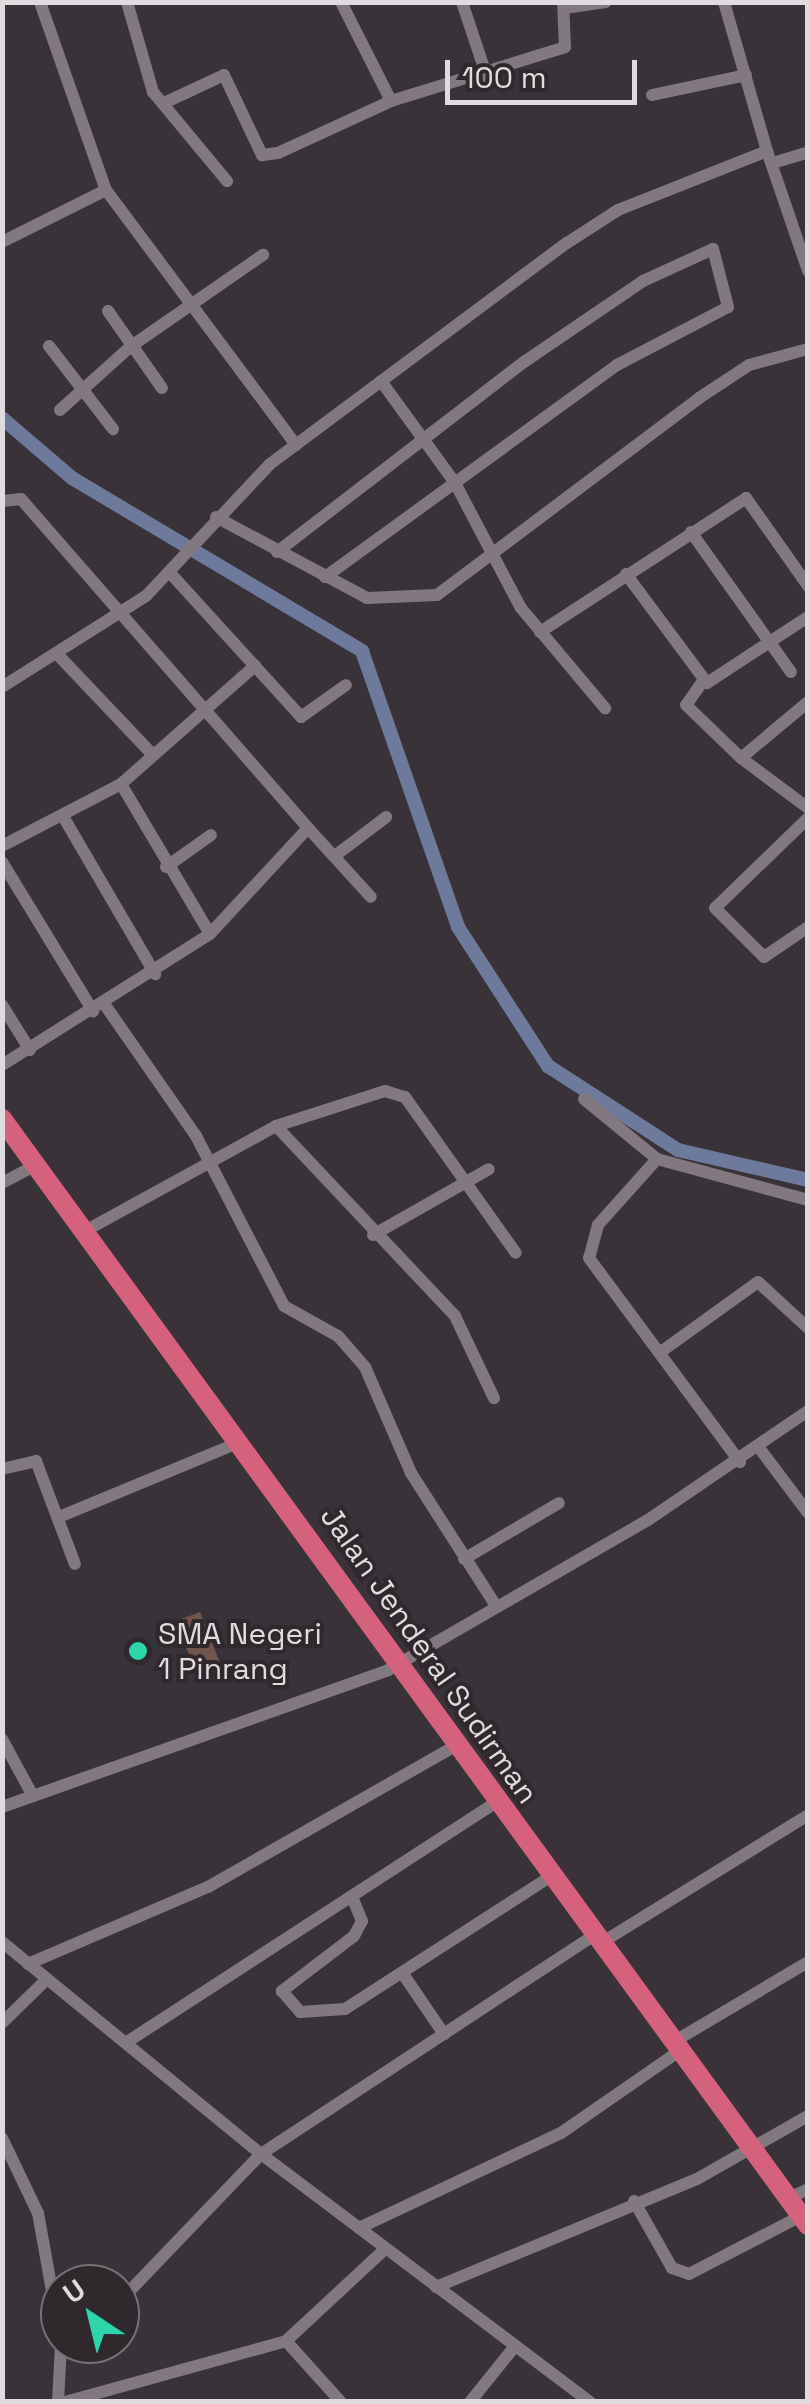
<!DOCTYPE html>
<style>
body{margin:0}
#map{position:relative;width:810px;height:2404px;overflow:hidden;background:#393238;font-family:"Space Grotesk",sans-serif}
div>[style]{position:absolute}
.green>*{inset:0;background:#71554c}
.canal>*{height:14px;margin:-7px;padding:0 7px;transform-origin:7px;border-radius:7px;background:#6e7a9c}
.minor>*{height:12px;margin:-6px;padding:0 6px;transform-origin:6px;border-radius:6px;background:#827980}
.highway>*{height:20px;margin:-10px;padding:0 10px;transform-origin:10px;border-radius:10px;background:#d5617d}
.dots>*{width:28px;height:28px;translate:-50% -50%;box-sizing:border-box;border:5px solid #2f282d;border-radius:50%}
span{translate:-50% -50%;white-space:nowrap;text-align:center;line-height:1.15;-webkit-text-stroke:8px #2f282d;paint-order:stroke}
.poi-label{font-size:30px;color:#e0dbdf}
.left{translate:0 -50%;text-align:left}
.street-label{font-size:30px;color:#e0dbdf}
.frame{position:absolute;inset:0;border:5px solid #e0dbdf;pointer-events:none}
.north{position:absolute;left:40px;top:2264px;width:100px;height:100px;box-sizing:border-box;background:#2f282d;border:2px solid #767074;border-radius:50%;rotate:325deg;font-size:28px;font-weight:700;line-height:40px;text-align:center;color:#e0dbdf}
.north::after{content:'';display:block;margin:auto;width:35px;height:45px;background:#2dd5ab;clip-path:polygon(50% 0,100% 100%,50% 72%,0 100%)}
.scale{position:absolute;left:445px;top:60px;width:192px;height:45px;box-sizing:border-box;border:5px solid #e0dbdf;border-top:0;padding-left:12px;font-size:30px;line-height:35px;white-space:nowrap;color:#e0dbdf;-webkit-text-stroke:8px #2f282d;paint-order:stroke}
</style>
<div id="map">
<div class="green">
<div style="clip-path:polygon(200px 1612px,220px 1663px,196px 1673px,176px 1621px)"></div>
</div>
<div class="canal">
<div style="left:2px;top:418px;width:92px;rotate:40.6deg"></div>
<div style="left:72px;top:478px;width:338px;rotate:30.8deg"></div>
<div style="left:362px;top:651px;width:292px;rotate:70.8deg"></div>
<div style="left:458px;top:927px;width:166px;rotate:57.1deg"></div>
<div style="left:548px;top:1066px;width:155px;rotate:32.9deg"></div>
<div style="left:678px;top:1150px;width:133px;rotate:13deg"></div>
</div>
<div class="minor">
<div style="left:40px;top:2px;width:199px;rotate:70.7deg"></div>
<div style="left:106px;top:190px;width:318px;rotate:53.3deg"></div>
<div style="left:127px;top:2px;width:94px;rotate:73.9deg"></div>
<div style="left:153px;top:92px;width:116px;rotate:50.3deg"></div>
<div style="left:341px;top:2px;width:111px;rotate:63.2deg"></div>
<div style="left:462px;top:2px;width:79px;rotate:71.6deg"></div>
<div style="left:565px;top:8px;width:41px;rotate:-8.3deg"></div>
<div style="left:652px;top:95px;width:96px;rotate:-12deg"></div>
<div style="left:164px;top:103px;width:66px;rotate:-25deg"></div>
<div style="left:224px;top:75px;width:89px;rotate:64.6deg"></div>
<div style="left:262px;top:155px;width:16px;rotate:-7deg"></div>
<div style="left:278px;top:153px;width:124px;rotate:-24.7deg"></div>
<div style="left:391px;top:101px;width:182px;rotate:-17.2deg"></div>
<div style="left:565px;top:47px;width:45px;rotate:-92.5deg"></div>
<div style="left:767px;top:151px;width:127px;rotate:71.1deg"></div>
<div style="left:773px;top:163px;width:37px;rotate:-17deg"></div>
<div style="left:2px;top:242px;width:116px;rotate:-26.6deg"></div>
<div style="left:108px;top:311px;width:94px;rotate:55deg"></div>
<div style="left:49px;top:346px;width:105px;rotate:52.4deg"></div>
<div style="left:381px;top:381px;width:126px;rotate:54deg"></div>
<div style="left:455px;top:483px;width:141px;rotate:62.2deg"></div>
<div style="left:521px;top:608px;width:131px;rotate:50deg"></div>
<div style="left:60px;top:410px;width:94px;rotate:-42deg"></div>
<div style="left:130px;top:347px;width:162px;rotate:-34.7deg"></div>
<div style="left:2px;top:501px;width:19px;rotate:-6deg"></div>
<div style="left:21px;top:499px;width:437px;rotate:48.9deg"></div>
<div style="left:308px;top:828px;width:144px;rotate:132.8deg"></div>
<div style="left:210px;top:934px;width:246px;rotate:147.8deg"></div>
<div style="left:216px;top:517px;width:171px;rotate:28.2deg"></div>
<div style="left:367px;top:598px;width:70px;rotate:-2.5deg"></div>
<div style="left:437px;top:595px;width:328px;rotate:-36.9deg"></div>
<div style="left:699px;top:398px;width:60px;rotate:-33.4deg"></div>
<div style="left:749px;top:365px;width:61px;rotate:-15.2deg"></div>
<div style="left:691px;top:532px;width:172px;rotate:54.5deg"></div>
<div style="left:277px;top:552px;width:312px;rotate:-37.6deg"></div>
<div style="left:524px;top:362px;width:144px;rotate:-34.2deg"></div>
<div style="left:643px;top:281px;width:77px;rotate:-24.6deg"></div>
<div style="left:713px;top:249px;width:60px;rotate:75.5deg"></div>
<div style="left:728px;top:307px;width:125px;rotate:152.4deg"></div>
<div style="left:617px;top:365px;width:361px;rotate:144deg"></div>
<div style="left:626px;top:574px;width:136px;rotate:53.4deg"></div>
<div style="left:707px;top:683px;width:121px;rotate:-33.2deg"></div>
<div style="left:172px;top:575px;width:192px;rotate:47.7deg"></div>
<div style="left:301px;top:717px;width:55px;rotate:-35.4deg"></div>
<div style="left:540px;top:632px;width:246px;rotate:-33deg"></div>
<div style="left:746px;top:498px;width:108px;rotate:54.8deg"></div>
<div style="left:59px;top:656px;width:132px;rotate:46.5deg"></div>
<div style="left:703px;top:681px;width:29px;rotate:125deg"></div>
<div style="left:686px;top:705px;width:76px;rotate:43.9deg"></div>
<div style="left:741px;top:758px;width:87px;rotate:-39.9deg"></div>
<div style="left:2px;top:687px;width:170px;rotate:-32.3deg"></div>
<div style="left:146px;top:596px;width:181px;rotate:-46.8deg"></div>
<div style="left:270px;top:464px;width:370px;rotate:-36.7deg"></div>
<div style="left:567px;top:243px;width:61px;rotate:-32.9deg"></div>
<div style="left:618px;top:210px;width:160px;rotate:-21.6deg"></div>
<div style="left:767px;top:151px;width:155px;rotate:-106.1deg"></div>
<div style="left:741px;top:758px;width:84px;rotate:36.7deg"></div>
<div style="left:121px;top:784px;width:174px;rotate:59.3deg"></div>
<div style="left:64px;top:818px;width:181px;rotate:59.7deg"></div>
<div style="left:808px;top:818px;width:129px;rotate:135.9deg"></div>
<div style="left:715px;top:908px;width:69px;rotate:45deg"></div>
<div style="left:764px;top:957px;width:53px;rotate:-34.3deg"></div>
<div style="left:308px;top:828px;width:93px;rotate:47.6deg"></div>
<div style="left:2px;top:846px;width:134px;rotate:-27.5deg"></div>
<div style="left:121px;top:784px;width:179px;rotate:-41.4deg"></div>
<div style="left:336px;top:855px;width:63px;rotate:-37.2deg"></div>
<div style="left:2px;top:862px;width:175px;rotate:58.6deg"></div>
<div style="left:166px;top:867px;width:55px;rotate:-35.4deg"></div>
<div style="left:2px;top:1005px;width:53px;rotate:58.1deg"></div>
<div style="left:105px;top:1005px;width:160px;rotate:55.2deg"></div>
<div style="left:196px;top:1136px;width:191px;rotate:62.6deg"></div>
<div style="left:284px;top:1306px;width:62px;rotate:29.1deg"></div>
<div style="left:338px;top:1336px;width:41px;rotate:48.9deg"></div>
<div style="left:365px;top:1367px;width:116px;rotate:66.5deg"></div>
<div style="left:411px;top:1473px;width:158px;rotate:57.4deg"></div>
<div style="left:584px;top:1099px;width:94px;rotate:39.4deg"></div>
<div style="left:657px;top:1159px;width:156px;rotate:15.2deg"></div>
<div style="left:276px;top:1126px;width:261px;rotate:46.7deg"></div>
<div style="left:455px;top:1316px;width:91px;rotate:64.6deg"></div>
<div style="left:657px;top:1159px;width:89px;rotate:131.8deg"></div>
<div style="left:598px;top:1225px;width:34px;rotate:105deg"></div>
<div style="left:589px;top:1258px;width:254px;rotate:53.5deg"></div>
<div style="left:2px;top:1183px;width:40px;rotate:-28deg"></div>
<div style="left:85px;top:1231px;width:218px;rotate:-28.8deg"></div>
<div style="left:276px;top:1126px;width:114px;rotate:-17.8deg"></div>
<div style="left:385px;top:1091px;width:21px;rotate:17deg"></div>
<div style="left:405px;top:1097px;width:191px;rotate:54.6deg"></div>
<div style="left:373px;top:1235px;width:133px;rotate:-29.6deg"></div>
<div style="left:662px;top:1351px;width:118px;rotate:-35.7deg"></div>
<div style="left:758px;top:1282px;width:68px;rotate:42.6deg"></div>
<div style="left:760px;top:1449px;width:80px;rotate:53.1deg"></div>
<div style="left:2px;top:1469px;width:35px;rotate:-13deg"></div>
<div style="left:36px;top:1461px;width:110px;rotate:69.3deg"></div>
<div style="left:59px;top:1517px;width:196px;rotate:-22.5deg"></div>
<div style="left:464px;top:1559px;width:110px;rotate:-30.5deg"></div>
<div style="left:2px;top:1739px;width:65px;rotate:61.5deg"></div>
<div style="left:2px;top:1807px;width:410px;rotate:-19.5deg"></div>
<div style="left:388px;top:1670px;width:300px;rotate:-30deg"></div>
<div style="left:648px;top:1520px;width:194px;rotate:-34.3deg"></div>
<div style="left:353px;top:1899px;width:24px;rotate:68deg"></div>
<div style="left:362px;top:1921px;width:17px;rotate:118deg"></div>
<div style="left:354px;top:1936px;width:91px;rotate:142.6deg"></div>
<div style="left:282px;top:1991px;width:28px;rotate:49deg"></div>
<div style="left:300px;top:2012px;width:45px;rotate:-3.8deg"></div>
<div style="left:345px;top:2009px;width:245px;rotate:-32.8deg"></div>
<div style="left:2px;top:1942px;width:335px;rotate:39.3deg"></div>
<div style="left:261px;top:2154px;width:412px;rotate:37deg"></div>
<div style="left:601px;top:1943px;width:243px;rotate:-31.7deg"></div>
<div style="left:28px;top:1964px;width:196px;rotate:-23.2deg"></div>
<div style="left:208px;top:1887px;width:282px;rotate:-29.7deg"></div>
<div style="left:403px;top:1974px;width:73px;rotate:55.7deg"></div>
<div style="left:2px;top:2023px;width:63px;rotate:-44.4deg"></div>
<div style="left:675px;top:2041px;width:155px;rotate:-30.7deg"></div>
<div style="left:127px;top:2042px;width:437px;rotate:-33deg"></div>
<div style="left:2px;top:2138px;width:83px;rotate:64.4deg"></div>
<div style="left:38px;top:2213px;width:124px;rotate:79.8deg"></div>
<div style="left:789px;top:2198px;width:21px;rotate:-25deg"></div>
<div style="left:634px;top:2201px;width:77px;rotate:60.4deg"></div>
<div style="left:672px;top:2268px;width:18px;rotate:19deg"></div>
<div style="left:689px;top:2274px;width:126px;rotate:-27.4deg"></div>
<div style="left:359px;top:2228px;width:223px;rotate:-25.2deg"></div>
<div style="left:561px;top:2133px;width:146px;rotate:-34.7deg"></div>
<div style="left:436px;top:2287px;width:282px;rotate:-22.5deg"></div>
<div style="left:697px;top:2179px;width:128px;rotate:-29.6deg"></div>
<div style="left:120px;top:2301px;width:204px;rotate:-46.2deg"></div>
<div style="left:261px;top:2154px;width:399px;rotate:-33.3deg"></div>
<div style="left:286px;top:2341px;width:135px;rotate:-42.9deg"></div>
<div style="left:58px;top:2402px;width:58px;rotate:-87deg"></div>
<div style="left:65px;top:2402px;width:229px;rotate:-15.4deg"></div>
<div style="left:286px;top:2341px;width:82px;rotate:48deg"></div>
<div style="left:470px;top:2402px;width:72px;rotate:-51.2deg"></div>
</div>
<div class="highway">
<div style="left:2px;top:1119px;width:1369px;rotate:53.92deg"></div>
</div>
<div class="dots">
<div style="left:138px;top:1651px;background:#2dd5ab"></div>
</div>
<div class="poi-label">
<span class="left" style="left:158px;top:1651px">SMA Negeri<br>1 Pinrang</span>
</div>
<div class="street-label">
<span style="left:429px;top:1655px;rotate:55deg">Jalan Jenderal Sudirman</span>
</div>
<div class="frame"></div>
<div class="north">U</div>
<div class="scale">100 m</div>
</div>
